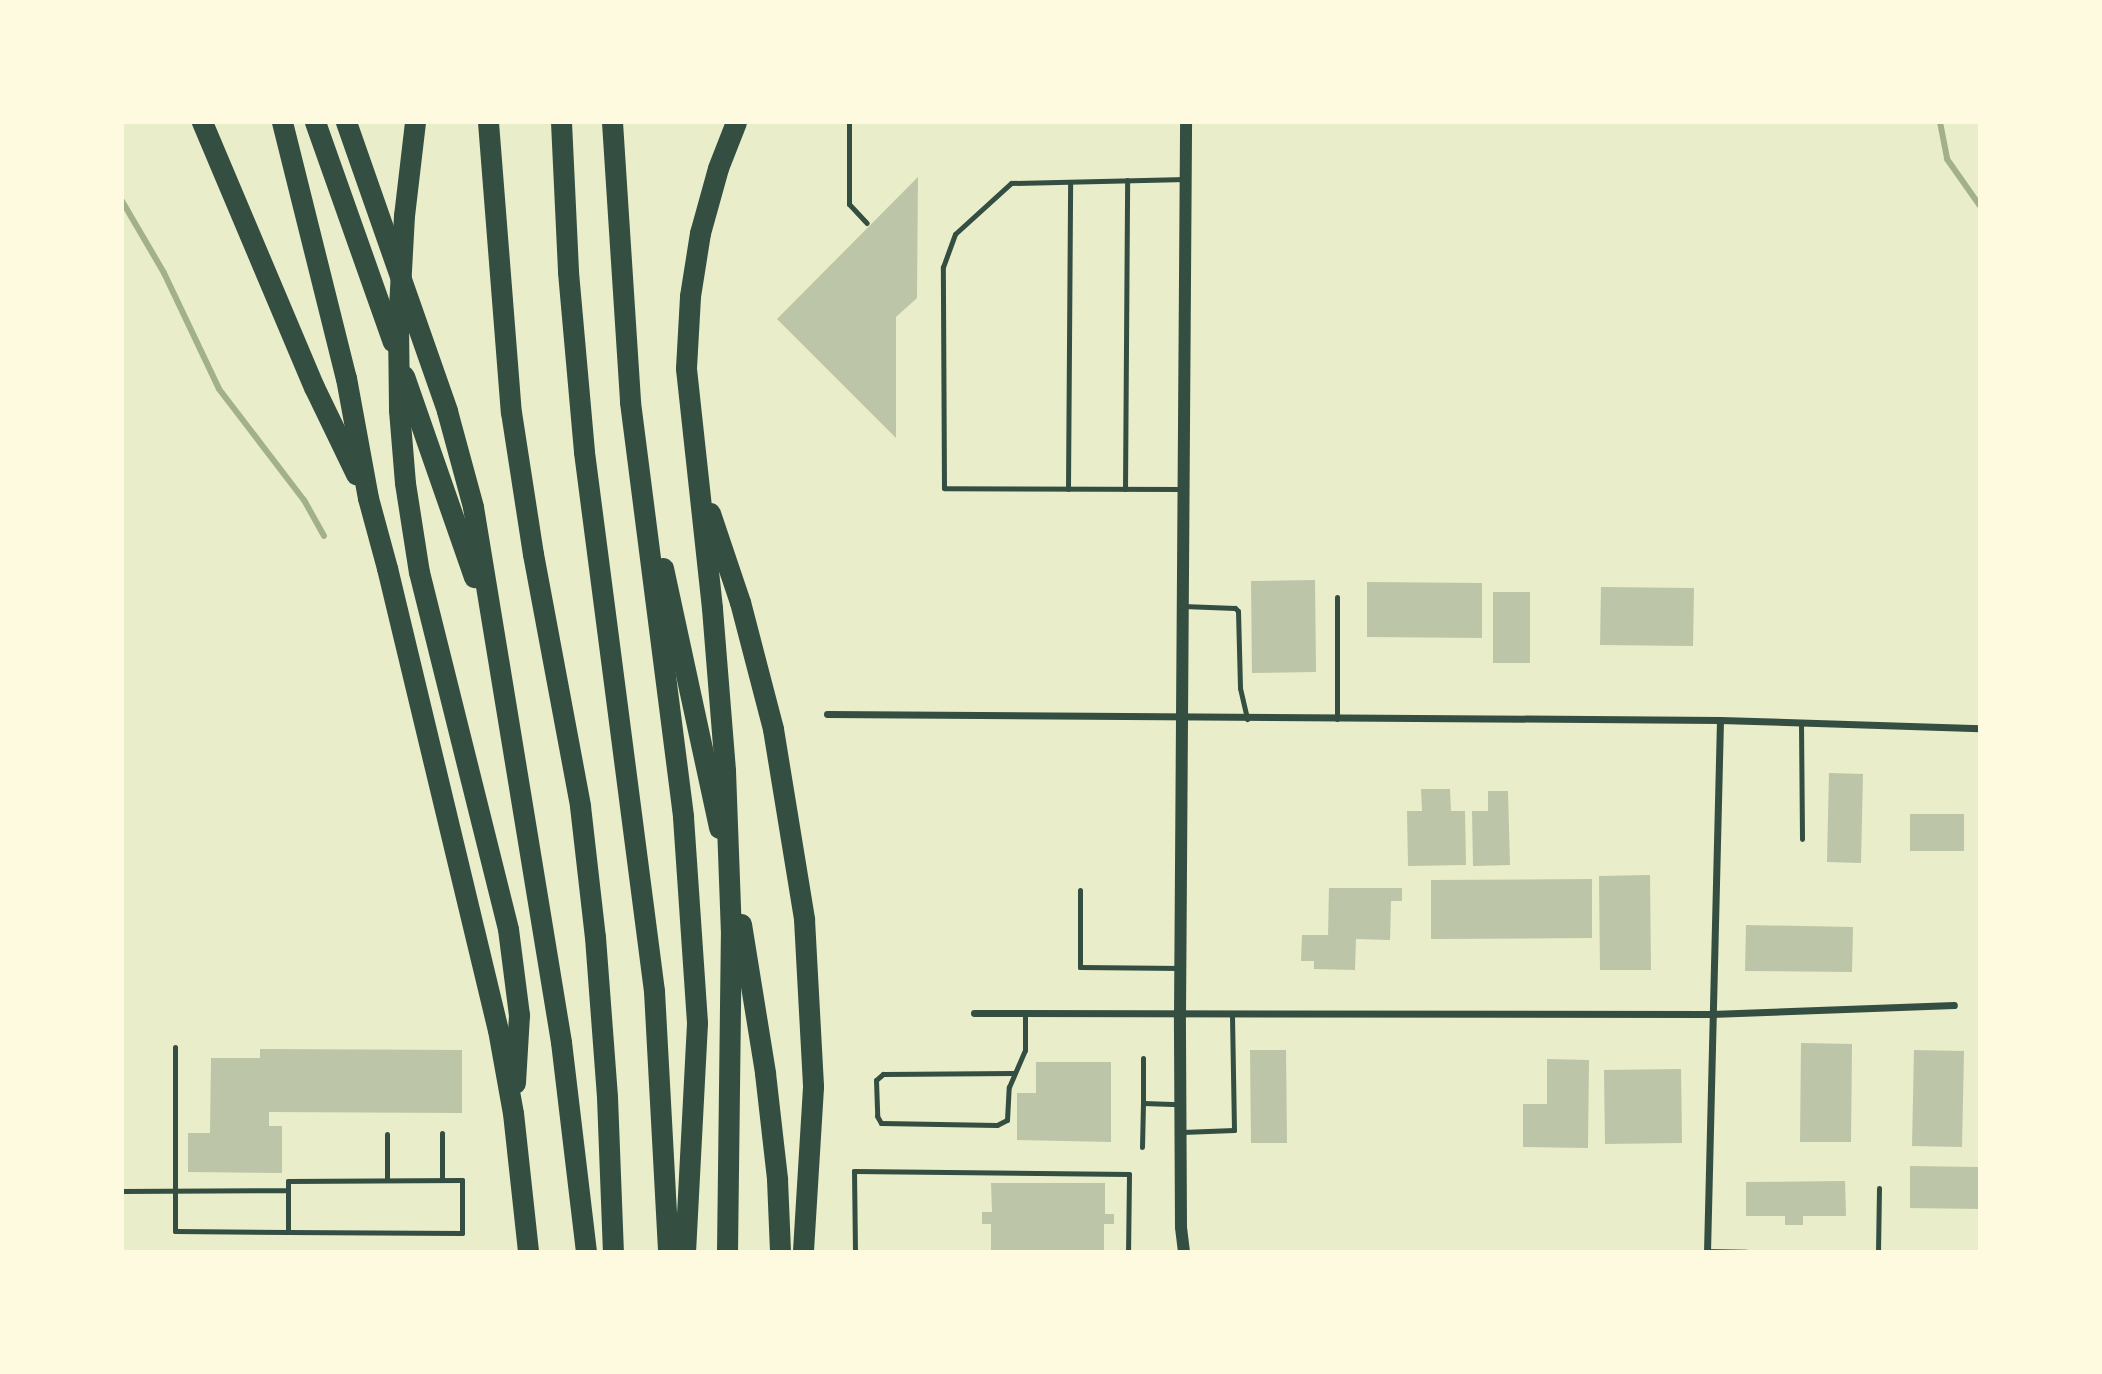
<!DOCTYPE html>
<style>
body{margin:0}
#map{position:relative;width:2102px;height:1374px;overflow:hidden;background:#e9edc9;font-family:"Libre Baskerville",serif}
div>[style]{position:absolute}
.stream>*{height:6px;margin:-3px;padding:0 3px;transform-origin:3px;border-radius:3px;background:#a3b18a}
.building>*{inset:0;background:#bcc5a7}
.service>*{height:5px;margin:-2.5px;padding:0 2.5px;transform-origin:2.5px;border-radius:2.5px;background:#344e41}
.minor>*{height:7px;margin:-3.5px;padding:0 3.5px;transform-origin:3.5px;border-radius:3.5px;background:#344e41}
.tertiary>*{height:12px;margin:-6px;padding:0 6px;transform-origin:6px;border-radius:6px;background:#344e41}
.motorway>*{height:21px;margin:-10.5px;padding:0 10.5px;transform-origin:10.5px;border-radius:10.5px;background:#344e41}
span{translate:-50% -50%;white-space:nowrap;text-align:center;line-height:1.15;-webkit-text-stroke:7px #fefae0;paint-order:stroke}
.frame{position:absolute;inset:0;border:124px solid #fefae0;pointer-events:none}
</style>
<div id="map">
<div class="stream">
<div style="left:1940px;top:122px;width:38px;rotate:79deg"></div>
<div style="left:1947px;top:159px;width:57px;rotate:54.9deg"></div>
<div style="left:122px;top:201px;width:83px;rotate:59.7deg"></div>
<div style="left:164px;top:273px;width:128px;rotate:64.6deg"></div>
<div style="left:219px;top:389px;width:140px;rotate:52.6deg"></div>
<div style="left:304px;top:500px;width:41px;rotate:60.9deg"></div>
</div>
<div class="building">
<div style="clip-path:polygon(918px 177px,917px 298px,896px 317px,896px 438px,777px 319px)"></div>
<div style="clip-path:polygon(1315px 580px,1316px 672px,1252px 673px,1251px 581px)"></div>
<div style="clip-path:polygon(1367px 582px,1482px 583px,1482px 638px,1367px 637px)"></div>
<div style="clip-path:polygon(1601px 587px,1694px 588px,1693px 646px,1600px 645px)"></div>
<div style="clip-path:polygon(1493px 592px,1530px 592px,1530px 663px,1493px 663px)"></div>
<div style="clip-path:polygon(1829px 773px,1863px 774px,1861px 863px,1827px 862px)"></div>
<div style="clip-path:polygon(1421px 789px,1450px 789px,1451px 811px,1465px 811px,1466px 865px,1408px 866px,1407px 811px,1422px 811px)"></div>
<div style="clip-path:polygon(1488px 791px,1508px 791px,1510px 865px,1473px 866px,1472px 811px,1488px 811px)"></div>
<div style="clip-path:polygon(1910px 814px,1964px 814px,1964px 851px,1910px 851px)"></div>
<div style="clip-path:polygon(1650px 875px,1651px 970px,1600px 970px,1599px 876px)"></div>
<div style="clip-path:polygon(1592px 879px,1592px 938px,1431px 939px,1431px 880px)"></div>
<div style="clip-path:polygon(1329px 888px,1402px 888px,1402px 901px,1391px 901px,1390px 940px,1356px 939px,1355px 970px,1314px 969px,1314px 961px,1301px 961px,1302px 935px,1328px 935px)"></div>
<div style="clip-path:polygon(1746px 925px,1853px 927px,1852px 972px,1745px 971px)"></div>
<div style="clip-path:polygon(1801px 1043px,1852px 1044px,1851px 1142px,1800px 1142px)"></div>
<div style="clip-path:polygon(260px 1049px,462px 1050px,462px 1113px,269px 1112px,269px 1126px,282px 1126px,282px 1173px,188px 1172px,188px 1133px,210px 1133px,211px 1058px,260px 1058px)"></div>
<div style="clip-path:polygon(1250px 1050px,1286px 1050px,1287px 1143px,1251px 1143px)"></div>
<div style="clip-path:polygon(1914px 1050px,1964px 1051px,1962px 1147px,1912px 1146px)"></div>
<div style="clip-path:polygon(1547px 1059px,1589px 1060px,1588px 1148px,1523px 1147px,1523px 1104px,1547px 1104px)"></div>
<div style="clip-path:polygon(1036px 1062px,1111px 1062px,1111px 1142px,1017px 1140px,1017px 1093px,1036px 1093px)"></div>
<div style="clip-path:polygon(1681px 1069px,1682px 1143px,1605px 1144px,1604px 1070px)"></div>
<div style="clip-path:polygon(1910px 1166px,1980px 1167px,1980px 1209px,1910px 1208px)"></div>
<div style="clip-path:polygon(1845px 1181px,1846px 1216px,1803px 1216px,1803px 1225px,1785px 1225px,1785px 1216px,1746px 1216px,1746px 1182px)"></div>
<div style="clip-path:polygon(991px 1183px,1105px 1183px,1105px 1214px,1114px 1214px,1114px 1224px,1104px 1224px,1104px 1252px,991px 1252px,991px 1224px,982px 1224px,982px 1212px,992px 1212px)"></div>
</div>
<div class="service">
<div style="left:849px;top:122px;width:82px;rotate:90deg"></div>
<div style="left:849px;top:204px;width:26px;rotate:47deg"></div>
<div style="left:1068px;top:489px;width:307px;rotate:-89.6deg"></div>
<div style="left:1125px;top:489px;width:309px;rotate:-89.6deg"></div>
<div style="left:1183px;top:489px;width:239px;rotate:-179.8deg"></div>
<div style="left:944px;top:488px;width:221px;rotate:-90.3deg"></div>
<div style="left:943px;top:267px;width:35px;rotate:-70deg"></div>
<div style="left:955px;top:234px;width:76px;rotate:-42.3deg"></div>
<div style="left:1011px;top:183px;width:175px;rotate:-1.3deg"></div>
<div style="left:1337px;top:597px;width:122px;rotate:90deg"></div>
<div style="left:1183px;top:606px;width:52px;rotate:2.2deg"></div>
<div style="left:1235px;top:608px;width:4px;rotate:45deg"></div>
<div style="left:1238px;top:611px;width:77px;rotate:88.5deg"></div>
<div style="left:1240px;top:688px;width:32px;rotate:77deg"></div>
<div style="left:1801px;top:723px;width:116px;rotate:89.5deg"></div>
<div style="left:1080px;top:890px;width:77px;rotate:90deg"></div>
<div style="left:1080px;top:967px;width:101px;rotate:0.6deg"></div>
<div style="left:175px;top:1047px;width:184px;rotate:90deg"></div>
<div style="left:175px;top:1231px;width:113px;rotate:0.5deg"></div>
<div style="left:288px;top:1232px;width:174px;rotate:0.3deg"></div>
<div style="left:462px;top:1233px;width:53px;rotate:-90deg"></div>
<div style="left:462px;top:1180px;width:174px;rotate:179.7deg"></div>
<div style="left:288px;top:1181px;width:51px;rotate:90deg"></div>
<div style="left:1143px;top:1058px;width:45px;rotate:90deg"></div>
<div style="left:1014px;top:1073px;width:131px;rotate:179.6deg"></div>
<div style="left:883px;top:1074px;width:9px;rotate:139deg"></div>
<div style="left:876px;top:1080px;width:36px;rotate:88deg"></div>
<div style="left:877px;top:1116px;width:8px;rotate:60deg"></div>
<div style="left:881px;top:1123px;width:116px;rotate:1deg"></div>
<div style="left:997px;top:1125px;width:11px;rotate:-27deg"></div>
<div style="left:1007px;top:1120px;width:33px;rotate:-87deg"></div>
<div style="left:1009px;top:1087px;width:40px;rotate:-66.6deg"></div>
<div style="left:1025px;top:1050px;width:37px;rotate:-90deg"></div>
<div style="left:1182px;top:1132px;width:52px;rotate:-2.2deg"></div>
<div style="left:1234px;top:1130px;width:116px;rotate:-91deg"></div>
<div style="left:442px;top:1133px;width:47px;rotate:90deg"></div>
<div style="left:387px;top:1134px;width:46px;rotate:90deg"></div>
<div style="left:1142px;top:1147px;width:44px;rotate:-88.7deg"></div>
<div style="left:1143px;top:1103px;width:37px;rotate:2deg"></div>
<div style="left:122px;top:1191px;width:166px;rotate:-0.3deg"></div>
<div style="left:1707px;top:1251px;width:39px;rotate:1deg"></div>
<div style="left:855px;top:1252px;width:81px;rotate:-90.7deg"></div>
<div style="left:854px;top:1171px;width:275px;rotate:0.6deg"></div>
<div style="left:1129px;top:1174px;width:78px;rotate:90.7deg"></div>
<div style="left:1878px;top:1252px;width:64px;rotate:-89.1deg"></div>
</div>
<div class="minor">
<div style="left:827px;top:714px;width:893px;rotate:0.38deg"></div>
<div style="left:1720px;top:720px;width:260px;rotate:1.8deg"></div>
<div style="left:974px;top:1013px;width:737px;rotate:0.08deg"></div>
<div style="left:1711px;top:1014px;width:243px;rotate:-2.1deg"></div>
<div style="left:1707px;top:1252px;width:532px;rotate:-88.6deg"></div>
</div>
<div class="tertiary">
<div style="left:1184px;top:1252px;width:25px;rotate:-97deg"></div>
<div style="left:1181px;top:1227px;width:213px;rotate:-90.3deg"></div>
<div style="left:1180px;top:1014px;width:892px;rotate:-89.61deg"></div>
</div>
<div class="motorway">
<div style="left:202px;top:122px;width:288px;rotate:67.1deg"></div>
<div style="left:314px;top:387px;width:97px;rotate:64.2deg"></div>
<div style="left:282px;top:122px;width:264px;rotate:76deg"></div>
<div style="left:346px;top:378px;width:122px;rotate:79.6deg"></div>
<div style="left:368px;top:498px;width:73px;rotate:74.8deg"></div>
<div style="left:387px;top:568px;width:475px;rotate:76.5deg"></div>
<div style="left:498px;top:1030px;width:84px;rotate:79.8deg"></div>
<div style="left:513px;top:1113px;width:140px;rotate:83.8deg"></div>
<div style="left:315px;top:122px;width:233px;rotate:70.5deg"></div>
<div style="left:346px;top:122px;width:306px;rotate:70.7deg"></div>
<div style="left:447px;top:411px;width:99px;rotate:74.8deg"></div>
<div style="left:473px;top:507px;width:542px;rotate:80.66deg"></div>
<div style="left:561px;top:1042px;width:211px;rotate:83.2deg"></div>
<div style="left:415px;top:122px;width:94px;rotate:96.7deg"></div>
<div style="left:404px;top:215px;width:110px;rotate:93.1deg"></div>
<div style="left:398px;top:325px;width:85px;rotate:89.3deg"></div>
<div style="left:399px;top:410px;width:73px;rotate:85.3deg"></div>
<div style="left:405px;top:483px;width:90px;rotate:81.1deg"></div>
<div style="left:419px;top:572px;width:368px;rotate:76deg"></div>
<div style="left:508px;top:929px;width:87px;rotate:82.7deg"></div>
<div style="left:519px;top:1015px;width:68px;rotate:93.4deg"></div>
<div style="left:488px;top:122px;width:291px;rotate:85.5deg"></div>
<div style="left:511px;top:412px;width:144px;rotate:81.2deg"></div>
<div style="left:533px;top:554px;width:256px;rotate:79.4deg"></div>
<div style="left:580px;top:806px;width:132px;rotate:83.5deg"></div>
<div style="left:595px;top:937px;width:160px;rotate:85.7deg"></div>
<div style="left:607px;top:1097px;width:155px;rotate:87.8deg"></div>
<div style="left:561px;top:122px;width:150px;rotate:87.3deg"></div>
<div style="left:568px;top:272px;width:181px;rotate:84.9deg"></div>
<div style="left:584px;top:452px;width:544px;rotate:82.6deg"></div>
<div style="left:654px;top:991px;width:261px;rotate:86.9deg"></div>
<div style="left:612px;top:122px;width:281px;rotate:86.3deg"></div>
<div style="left:630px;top:402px;width:418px;rotate:82.7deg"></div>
<div style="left:683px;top:817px;width:206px;rotate:86.1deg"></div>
<div style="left:697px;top:1023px;width:229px;rotate:93deg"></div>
<div style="left:404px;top:376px;width:213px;rotate:70.8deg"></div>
<div style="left:710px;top:513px;width:94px;rotate:71.4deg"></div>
<div style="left:740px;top:602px;width:131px;rotate:75.4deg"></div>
<div style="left:773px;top:729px;width:193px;rotate:80.7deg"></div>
<div style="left:804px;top:919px;width:168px;rotate:86.9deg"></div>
<div style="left:813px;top:1087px;width:165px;rotate:93.5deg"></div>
<div style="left:663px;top:568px;width:266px;rotate:77.8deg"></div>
<div style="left:741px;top:924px;width:151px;rotate:80.8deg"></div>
<div style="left:765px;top:1073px;width:107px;rotate:83.5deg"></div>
<div style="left:777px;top:1179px;width:73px;rotate:87.6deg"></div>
<div style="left:727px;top:1252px;width:318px;rotate:-89.3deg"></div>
<div style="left:731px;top:934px;width:164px;rotate:-92.1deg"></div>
<div style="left:725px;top:770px;width:163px;rotate:-94.6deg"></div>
<div style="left:712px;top:608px;width:241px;rotate:-96.2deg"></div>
<div style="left:686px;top:368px;width:72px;rotate:-86.8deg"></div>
<div style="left:690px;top:296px;width:64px;rotate:-81deg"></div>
<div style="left:700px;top:233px;width:67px;rotate:-74.5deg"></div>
<div style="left:718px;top:168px;width:49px;rotate:-68.6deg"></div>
</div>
<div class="frame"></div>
</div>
